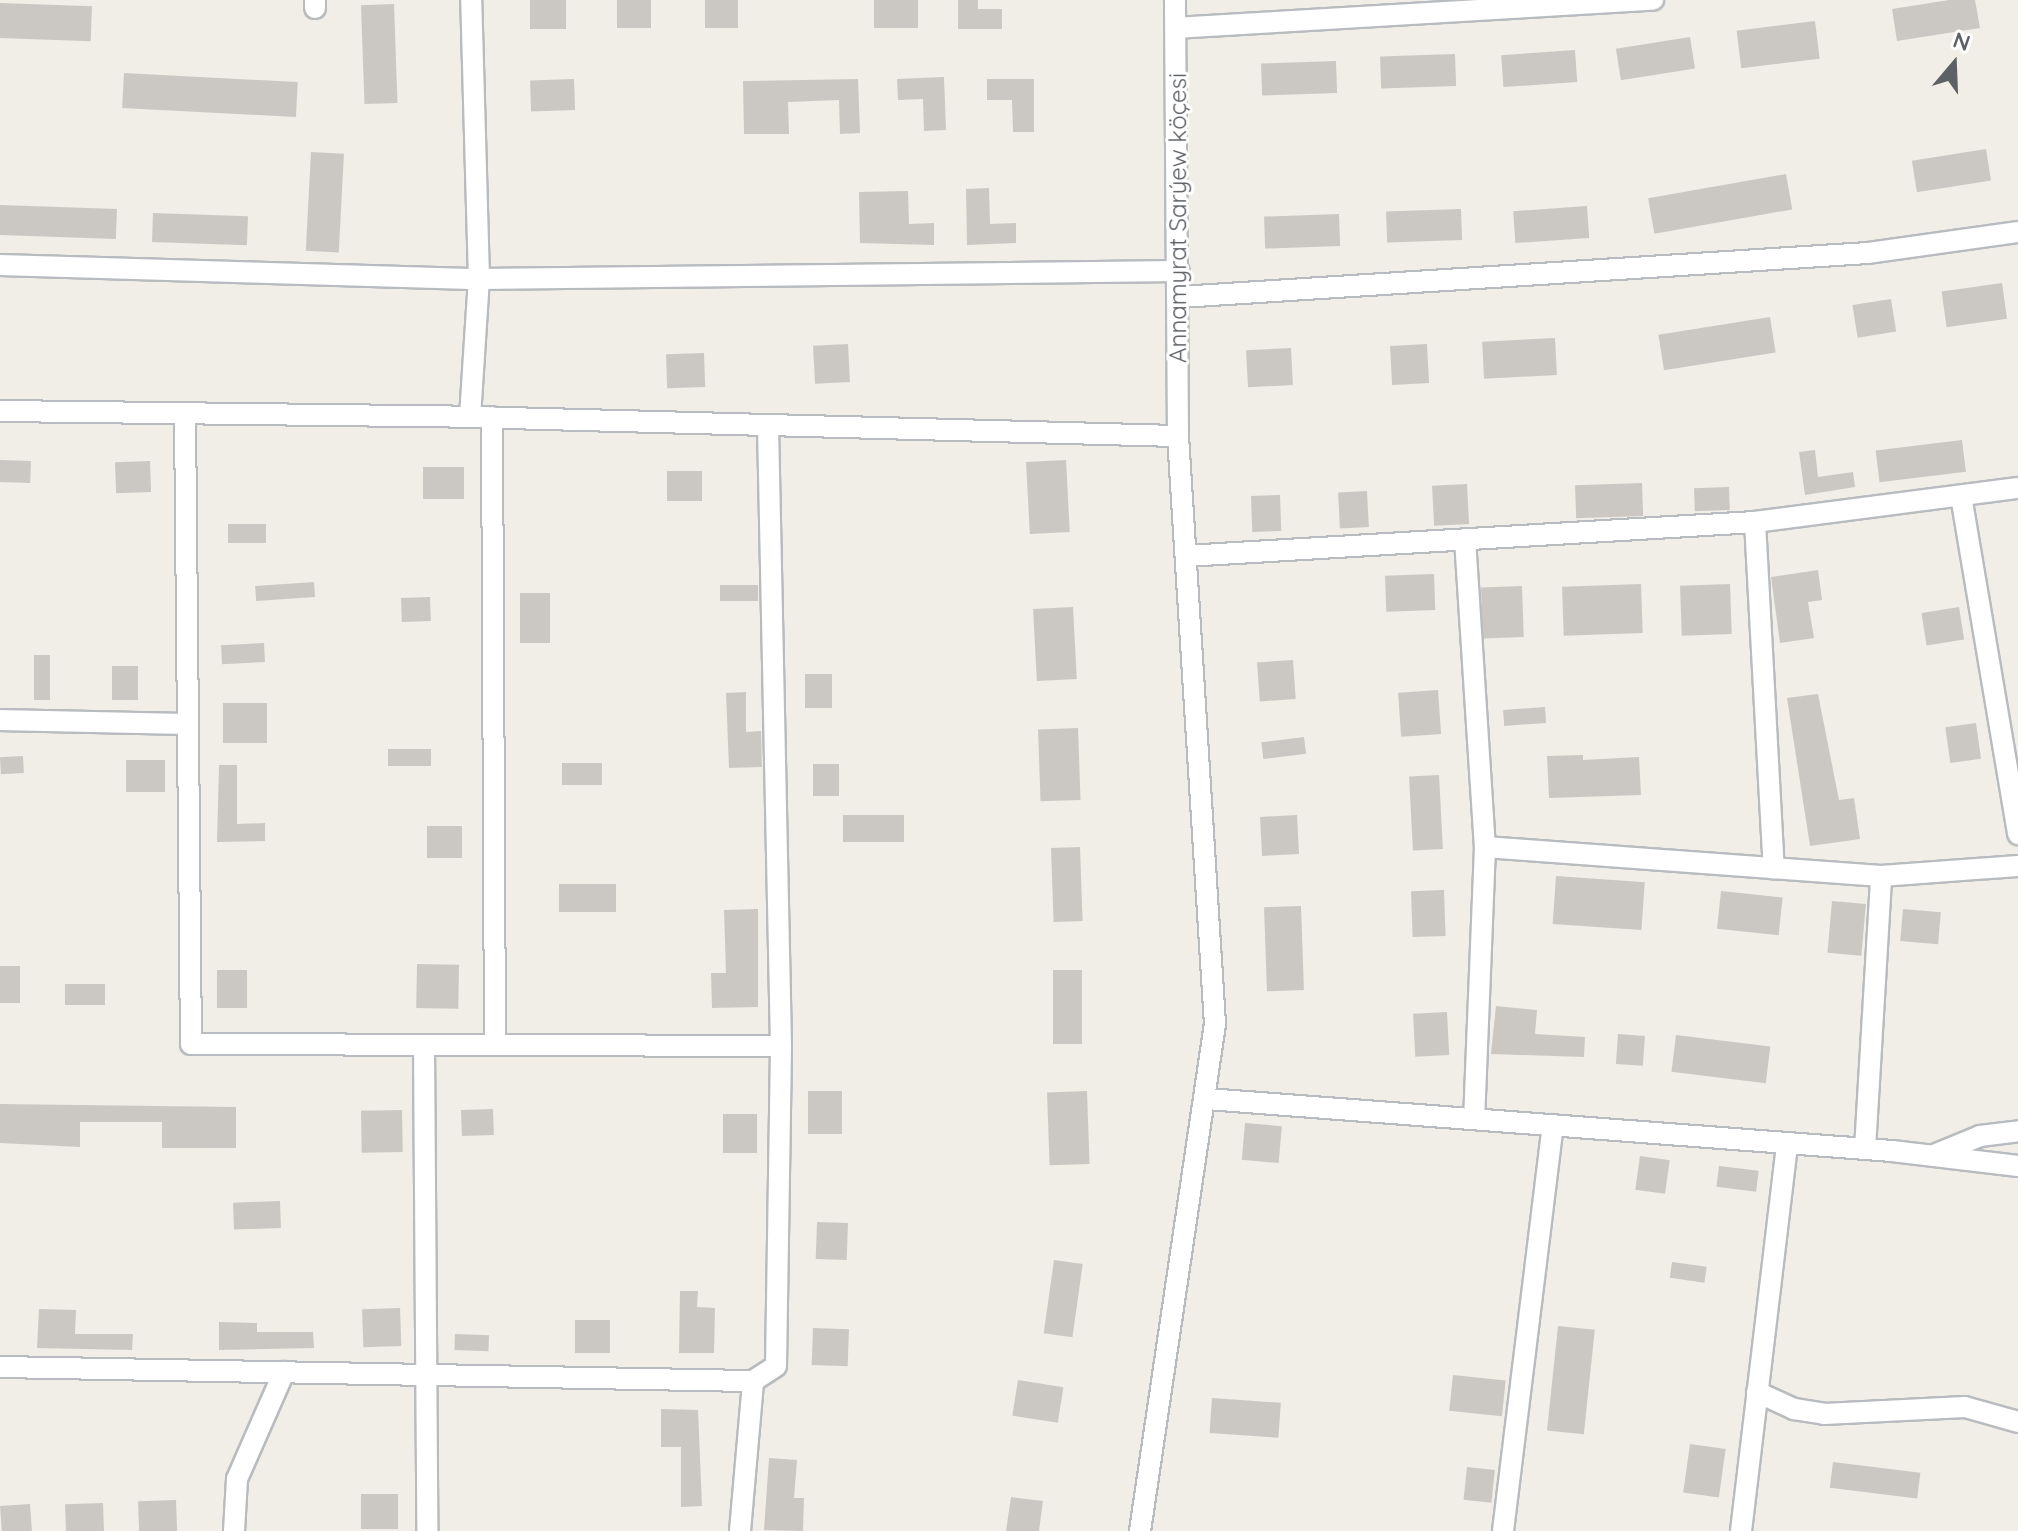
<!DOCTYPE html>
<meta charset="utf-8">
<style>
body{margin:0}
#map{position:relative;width:2018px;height:1531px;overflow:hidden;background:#f0eee6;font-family:Quicksand,sans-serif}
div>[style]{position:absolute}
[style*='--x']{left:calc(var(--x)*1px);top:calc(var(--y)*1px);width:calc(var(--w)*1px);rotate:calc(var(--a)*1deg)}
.building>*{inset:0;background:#cbc8c3;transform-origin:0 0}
.roads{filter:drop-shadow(2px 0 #b8bbbf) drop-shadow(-2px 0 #b8bbbf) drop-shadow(0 2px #b8bbbf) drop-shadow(0 -2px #b8bbbf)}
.minor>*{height:20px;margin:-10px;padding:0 10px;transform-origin:10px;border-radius:10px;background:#fff}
span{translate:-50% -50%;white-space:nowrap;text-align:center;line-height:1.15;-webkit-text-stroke:6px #fff;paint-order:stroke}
.street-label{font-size:24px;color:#5d6166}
.north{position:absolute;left:1914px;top:24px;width:80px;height:80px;-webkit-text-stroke:6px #fff;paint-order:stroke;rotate:19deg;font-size:22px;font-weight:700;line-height:32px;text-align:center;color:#5d6166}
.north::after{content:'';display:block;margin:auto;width:28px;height:36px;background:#5d6166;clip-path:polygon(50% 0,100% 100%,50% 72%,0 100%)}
</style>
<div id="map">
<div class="building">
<i style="left:530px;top:0;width:36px;height:29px"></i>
<i style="left:617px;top:0;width:34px;height:28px"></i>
<i style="left:705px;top:0;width:33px;height:28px"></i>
<i style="left:874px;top:0;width:44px;height:28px"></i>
<i style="clip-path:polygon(958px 0,978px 0,978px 9px,1002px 9px,1002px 29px,958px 29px)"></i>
<i style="clip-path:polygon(1949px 0,1975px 0,1980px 28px,1897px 41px,1892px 9px)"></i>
<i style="left:0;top:3px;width:92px;height:35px;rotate:2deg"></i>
<i style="left:394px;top:4px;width:99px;height:33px;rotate:88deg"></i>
<i style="left:1815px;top:21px;width:38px;height:79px;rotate:83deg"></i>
<i style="left:1690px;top:37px;width:32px;height:75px;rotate:81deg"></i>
<i style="left:1575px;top:50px;width:32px;height:74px;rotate:86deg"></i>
<i style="left:1455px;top:54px;width:32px;height:75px;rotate:88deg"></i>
<i style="left:1336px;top:61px;width:32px;height:75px;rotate:88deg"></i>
<i style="left:124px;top:73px;width:174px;height:35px;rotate:3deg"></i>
<i style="clip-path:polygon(944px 77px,946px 130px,924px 131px,923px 99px,898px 100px,897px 79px)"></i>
<i style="left:574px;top:79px;width:31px;height:44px;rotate:88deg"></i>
<i style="clip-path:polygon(858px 79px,860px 133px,840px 134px,839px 100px,788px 102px,789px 134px,744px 134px,743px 81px)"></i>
<i style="clip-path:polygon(987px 79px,1034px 79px,1034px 132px,1013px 132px,1012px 100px,987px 100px)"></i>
<i style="left:1986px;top:149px;width:32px;height:75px;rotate:81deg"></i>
<i style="left:311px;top:152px;width:33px;height:99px;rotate:3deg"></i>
<i style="left:1786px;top:174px;width:36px;height:140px;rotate:80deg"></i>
<i style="clip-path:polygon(989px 188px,990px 224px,1016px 223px,1016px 243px,967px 245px,966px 189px)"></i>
<i style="clip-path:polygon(908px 191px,909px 224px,934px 223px,934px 245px,860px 243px,859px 192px)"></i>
<i style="left:0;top:205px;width:117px;height:30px;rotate:2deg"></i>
<i style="left:1587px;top:206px;width:32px;height:74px;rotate:86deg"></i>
<i style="left:1461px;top:209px;width:31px;height:75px;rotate:88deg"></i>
<i style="left:153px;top:213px;width:95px;height:29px;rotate:2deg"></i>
<i style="left:1339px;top:214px;width:32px;height:75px;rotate:88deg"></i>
<i style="left:2002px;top:283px;width:36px;height:61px;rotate:82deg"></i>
<i style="left:1891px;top:299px;width:33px;height:39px;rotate:81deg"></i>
<i style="left:1770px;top:317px;width:36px;height:113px;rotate:81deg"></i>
<i style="left:1555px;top:338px;width:37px;height:73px;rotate:87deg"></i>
<i style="left:848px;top:344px;width:38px;height:35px;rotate:87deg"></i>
<i style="left:1427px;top:344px;width:39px;height:37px;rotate:87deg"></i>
<i style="left:1291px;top:348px;width:37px;height:45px;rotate:87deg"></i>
<i style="left:704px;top:353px;width:34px;height:38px;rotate:88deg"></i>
<i style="left:1962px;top:440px;width:32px;height:87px;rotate:83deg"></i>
<i style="clip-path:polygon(1815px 450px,1818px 477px,1853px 472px,1855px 487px,1805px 495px,1799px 452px)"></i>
<i style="left:0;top:460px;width:31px;height:22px;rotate:2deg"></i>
<i style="left:1066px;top:460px;width:72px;height:40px;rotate:87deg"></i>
<i style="left:150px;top:461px;width:31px;height:35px;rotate:88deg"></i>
<i style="left:423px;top:467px;width:41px;height:32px"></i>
<i style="left:667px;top:471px;width:35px;height:30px"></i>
<i style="left:1642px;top:483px;width:33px;height:67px;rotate:88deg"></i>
<i style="left:1467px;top:484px;width:40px;height:35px;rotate:87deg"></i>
<i style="left:1729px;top:487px;width:23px;height:35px;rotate:88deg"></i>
<i style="left:1367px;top:491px;width:36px;height:29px;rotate:87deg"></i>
<i style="left:1280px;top:495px;width:36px;height:29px;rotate:88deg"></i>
<i style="left:228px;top:524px;width:38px;height:19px"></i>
<i style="clip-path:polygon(1818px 570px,1822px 600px,1808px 602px,1814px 638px,1780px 643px,1771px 577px)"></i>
<i style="left:1434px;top:574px;width:36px;height:49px;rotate:88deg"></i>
<i style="left:314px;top:582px;width:15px;height:59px;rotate:86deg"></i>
<i style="left:1641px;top:584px;width:49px;height:79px;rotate:88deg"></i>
<i style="left:1730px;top:584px;width:50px;height:50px;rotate:88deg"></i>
<i style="left:720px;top:585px;width:38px;height:16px"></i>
<i style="left:1522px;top:586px;width:51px;height:41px;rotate:88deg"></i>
<i style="left:520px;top:593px;width:30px;height:50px"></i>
<i style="left:430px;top:597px;width:24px;height:29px;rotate:88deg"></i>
<i style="left:1073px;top:607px;width:72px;height:40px;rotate:87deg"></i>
<i style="left:1959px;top:607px;width:33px;height:38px;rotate:81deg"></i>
<i style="left:264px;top:643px;width:19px;height:43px;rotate:87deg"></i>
<i style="left:34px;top:655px;width:16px;height:45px"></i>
<i style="left:1293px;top:660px;width:39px;height:36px;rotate:86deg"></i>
<i style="left:112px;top:666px;width:26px;height:34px"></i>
<i style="left:805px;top:674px;width:27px;height:34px"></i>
<i style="left:1438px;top:690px;width:44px;height:40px;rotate:86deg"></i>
<i style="clip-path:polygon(746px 692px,746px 732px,761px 731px,762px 767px,729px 768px,726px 693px)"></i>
<i style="clip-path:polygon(1818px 694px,1839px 800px,1854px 798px,1860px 839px,1810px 846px,1787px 698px)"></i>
<i style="left:223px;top:703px;width:44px;height:40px"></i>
<i style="left:1545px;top:707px;width:16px;height:42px;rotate:86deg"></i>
<i style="left:1976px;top:723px;width:36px;height:31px;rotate:82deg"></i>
<i style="left:1078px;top:728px;width:72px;height:40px;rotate:88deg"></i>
<i style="left:1304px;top:737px;width:17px;height:43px;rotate:83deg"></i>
<i style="left:388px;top:749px;width:43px;height:17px"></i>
<i style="clip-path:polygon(1583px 755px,1583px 760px,1639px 757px,1641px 795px,1549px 798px,1547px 756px)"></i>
<i style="left:23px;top:756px;width:17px;height:23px;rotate:87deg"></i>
<i style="left:126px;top:760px;width:39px;height:32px"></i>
<i style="left:602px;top:763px;width:22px;height:40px;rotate:90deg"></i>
<i style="left:813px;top:764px;width:26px;height:32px"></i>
<i style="clip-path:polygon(219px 765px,237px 765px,237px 824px,265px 823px,265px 841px,217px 842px)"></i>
<i style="left:1439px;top:775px;width:74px;height:30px;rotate:87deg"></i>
<i style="left:843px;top:815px;width:61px;height:27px"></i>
<i style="left:1297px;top:815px;width:39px;height:37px;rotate:87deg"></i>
<i style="left:427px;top:826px;width:35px;height:32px"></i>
<i style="left:1080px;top:847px;width:74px;height:29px;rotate:88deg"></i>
<i style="left:1556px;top:876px;width:89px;height:48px;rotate:4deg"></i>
<i style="left:616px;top:884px;width:28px;height:57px;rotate:90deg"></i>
<i style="left:1444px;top:890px;width:46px;height:33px;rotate:88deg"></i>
<i style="left:1721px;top:891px;width:62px;height:38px;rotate:6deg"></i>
<i style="left:1832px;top:901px;width:34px;height:52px;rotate:5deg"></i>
<i style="left:1301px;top:906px;width:84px;height:37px;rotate:88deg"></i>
<i style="clip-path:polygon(758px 909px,758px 1007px,712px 1008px,711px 973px,726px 973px,724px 910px)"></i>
<i style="left:1903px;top:909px;width:38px;height:32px;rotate:5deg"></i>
<i style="left:417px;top:964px;width:42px;height:44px;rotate:1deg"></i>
<i style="left:0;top:966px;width:20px;height:37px"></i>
<i style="left:217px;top:970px;width:30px;height:38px"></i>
<i style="left:1053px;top:970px;width:29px;height:74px"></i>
<i style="left:65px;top:984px;width:40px;height:21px"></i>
<i style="clip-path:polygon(1496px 1006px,1537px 1010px,1535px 1034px,1585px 1037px,1584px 1057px,1491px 1054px)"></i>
<i style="left:1447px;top:1012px;width:43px;height:34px;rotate:87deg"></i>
<i style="left:1618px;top:1034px;width:27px;height:30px;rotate:4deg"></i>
<i style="left:1676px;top:1035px;width:95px;height:37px;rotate:7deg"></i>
<i style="left:808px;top:1091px;width:34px;height:43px"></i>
<i style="left:1087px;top:1091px;width:73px;height:40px;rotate:88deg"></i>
<i style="clip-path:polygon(0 1104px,236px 1107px,236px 1148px,162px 1148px,162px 1122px,80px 1122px,80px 1147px,0 1143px)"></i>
<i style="left:493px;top:1109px;width:26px;height:32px;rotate:88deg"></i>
<i style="left:402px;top:1110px;width:42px;height:41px;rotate:89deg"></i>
<i style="left:723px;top:1114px;width:34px;height:39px"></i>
<i style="left:1245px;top:1123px;width:37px;height:37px;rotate:5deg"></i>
<i style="left:1640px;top:1156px;width:30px;height:34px;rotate:8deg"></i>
<i style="left:1719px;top:1166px;width:40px;height:21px;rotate:7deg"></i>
<i style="left:280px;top:1201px;width:27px;height:47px;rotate:88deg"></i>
<i style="left:817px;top:1222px;width:31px;height:37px;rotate:2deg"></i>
<i style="left:1054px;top:1260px;width:29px;height:74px;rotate:8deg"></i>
<i style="left:1672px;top:1262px;width:35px;height:16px;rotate:8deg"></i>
<i style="clip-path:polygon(680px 1291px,698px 1291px,697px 1307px,715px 1308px,714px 1353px,679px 1353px)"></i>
<i style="left:400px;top:1308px;width:38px;height:38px;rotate:88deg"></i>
<i style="clip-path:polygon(39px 1309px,76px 1310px,75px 1334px,133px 1334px,132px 1350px,37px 1348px)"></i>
<i style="left:610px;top:1320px;width:33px;height:35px;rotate:90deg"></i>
<i style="clip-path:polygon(219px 1322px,257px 1323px,257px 1332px,313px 1332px,314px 1348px,219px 1350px)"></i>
<i style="left:1558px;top:1326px;width:37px;height:105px;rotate:6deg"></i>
<i style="left:813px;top:1328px;width:36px;height:37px;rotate:2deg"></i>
<i style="left:455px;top:1334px;width:34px;height:16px;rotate:2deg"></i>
<i style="left:1453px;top:1375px;width:53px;height:36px;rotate:6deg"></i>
<i style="left:1018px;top:1380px;width:46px;height:36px;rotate:9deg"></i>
<i style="left:1212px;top:1398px;width:69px;height:35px;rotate:4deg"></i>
<i style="clip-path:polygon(661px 1409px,698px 1410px,702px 1506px,681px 1507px,681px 1447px,661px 1447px)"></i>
<i style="left:1690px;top:1444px;width:36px;height:49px;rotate:8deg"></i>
<i style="clip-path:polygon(769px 1458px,797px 1460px,794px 1498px,804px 1498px,803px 1531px,764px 1530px)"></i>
<i style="left:1833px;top:1462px;width:88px;height:26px;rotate:7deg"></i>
<i style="left:1467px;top:1467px;width:28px;height:33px;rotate:6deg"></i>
<i style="left:398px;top:1494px;width:35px;height:37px;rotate:90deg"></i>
<i style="clip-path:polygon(1011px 1497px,1043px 1501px,1039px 1531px,1006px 1531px)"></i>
<i style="left:176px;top:1500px;width:31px;height:38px;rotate:88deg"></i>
<i style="left:103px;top:1503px;width:28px;height:38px;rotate:88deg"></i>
<i style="left:30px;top:1504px;width:27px;height:30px;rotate:86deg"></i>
</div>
<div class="roads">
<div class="minor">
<i style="--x:315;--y:0;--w:8;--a:90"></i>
<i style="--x:1176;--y:28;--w:478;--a:-3.4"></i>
<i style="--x:0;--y:265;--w:479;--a:1.7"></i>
<i style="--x:479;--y:279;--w:700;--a:-0.65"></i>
<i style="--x:1180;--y:297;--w:689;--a:-3.66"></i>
<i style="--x:1868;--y:253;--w:151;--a:-8"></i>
<i style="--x:0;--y:411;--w:470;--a:0.7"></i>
<i style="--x:470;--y:417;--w:138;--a:-86.3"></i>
<i style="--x:479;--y:279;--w:279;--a:-91.6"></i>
<i style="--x:185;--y:413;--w:631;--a:89.46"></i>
<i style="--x:191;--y:1044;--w:590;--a:0.19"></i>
<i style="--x:470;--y:417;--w:708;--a:1.54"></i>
<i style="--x:492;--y:417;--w:628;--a:89.73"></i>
<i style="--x:1961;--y:496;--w:343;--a:80.4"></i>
<i style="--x:1755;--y:522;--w:347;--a:86.9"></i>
<i style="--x:1465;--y:539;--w:309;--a:86.3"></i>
<i style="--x:1485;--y:847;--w:272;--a:92.3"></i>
<i style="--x:1186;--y:556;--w:570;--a:-3.42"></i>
<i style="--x:1755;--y:522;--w:265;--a:-7.4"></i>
<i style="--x:0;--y:720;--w:188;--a:1.2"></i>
<i style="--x:1485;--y:847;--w:397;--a:4.2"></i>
<i style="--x:1881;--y:876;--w:137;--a:-4.2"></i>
<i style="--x:424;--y:1045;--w:486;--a:89.6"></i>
<i style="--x:1207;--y:1099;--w:687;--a:4.34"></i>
<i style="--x:1892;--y:1151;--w:127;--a:6.8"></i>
<i style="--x:1865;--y:1149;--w:273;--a:-86.6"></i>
<i style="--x:1934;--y:1155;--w:50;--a:-22.4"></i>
<i style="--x:1980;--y:1136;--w:38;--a:-7"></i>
<i style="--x:0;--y:1367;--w:753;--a:1.07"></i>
<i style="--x:1757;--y:1392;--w:41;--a:24.7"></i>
<i style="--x:1794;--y:1409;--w:30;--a:9"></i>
<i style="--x:1824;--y:1414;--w:141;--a:-2.8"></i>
<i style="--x:1965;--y:1407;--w:55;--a:15.8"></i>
<i style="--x:234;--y:1531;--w:52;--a:-86.7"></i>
<i style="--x:237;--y:1479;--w:117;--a:-66.3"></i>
<i style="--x:740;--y:1531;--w:151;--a:-85"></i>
<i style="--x:753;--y:1381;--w:27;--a:-33"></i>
<i style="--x:776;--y:1366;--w:320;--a:-89.1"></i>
<i style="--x:781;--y:1046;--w:621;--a:-91.2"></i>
<i style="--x:1140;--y:1531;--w:513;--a:-81.59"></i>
<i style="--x:1215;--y:1024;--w:589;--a:-93.6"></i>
<i style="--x:1178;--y:436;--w:436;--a:-90.4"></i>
<i style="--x:1503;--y:1531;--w:409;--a:-83"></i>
<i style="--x:1741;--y:1531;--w:390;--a:-83.2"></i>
</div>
</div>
<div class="street-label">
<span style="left:1178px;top:218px;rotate:-90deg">Annamyrat Sarýew köçesi</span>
</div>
<div class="north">N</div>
</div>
